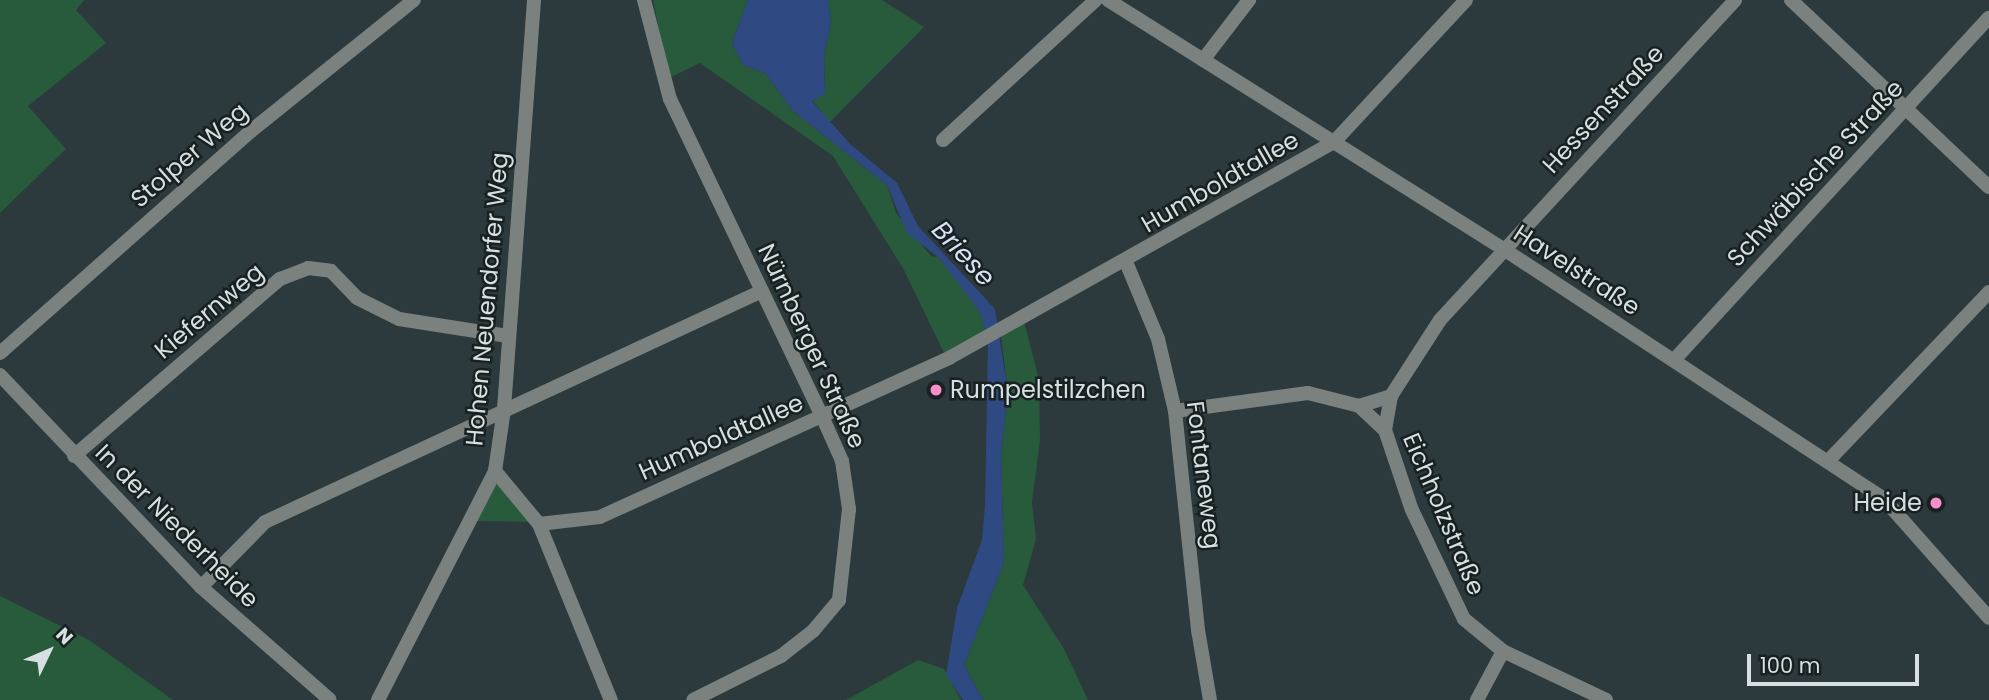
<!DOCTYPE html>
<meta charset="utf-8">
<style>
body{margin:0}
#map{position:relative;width:1989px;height:700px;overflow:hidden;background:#2c3a3d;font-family:Poppins,sans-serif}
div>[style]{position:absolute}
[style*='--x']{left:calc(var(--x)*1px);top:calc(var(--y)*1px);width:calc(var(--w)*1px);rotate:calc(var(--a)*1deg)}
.green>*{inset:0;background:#275b3c}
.water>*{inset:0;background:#2f4983}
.minor>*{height:14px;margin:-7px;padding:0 7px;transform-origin:7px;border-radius:7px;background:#7a817f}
.dots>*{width:19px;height:19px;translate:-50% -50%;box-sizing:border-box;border:4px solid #192021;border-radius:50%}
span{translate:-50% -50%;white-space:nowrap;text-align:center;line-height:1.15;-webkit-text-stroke:5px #192021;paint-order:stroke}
.street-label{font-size:24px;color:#d6dfe1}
.poi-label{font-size:24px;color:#d6dfe1}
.left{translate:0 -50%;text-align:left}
.right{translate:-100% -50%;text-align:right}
.water-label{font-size:26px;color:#dae3f5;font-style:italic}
.north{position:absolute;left:14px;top:616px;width:70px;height:70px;-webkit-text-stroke:5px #192021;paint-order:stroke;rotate:46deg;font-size:19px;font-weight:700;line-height:28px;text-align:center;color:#d6dfe1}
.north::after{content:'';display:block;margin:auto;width:24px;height:32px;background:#d6dfe1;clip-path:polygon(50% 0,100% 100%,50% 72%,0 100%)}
.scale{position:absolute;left:1747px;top:654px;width:172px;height:32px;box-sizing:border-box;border:4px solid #d6dfe1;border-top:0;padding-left:9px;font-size:21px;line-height:24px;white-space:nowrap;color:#d6dfe1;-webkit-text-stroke:5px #192021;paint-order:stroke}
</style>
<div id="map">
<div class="green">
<i style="clip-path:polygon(0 0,84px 0,76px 10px,106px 43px,28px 106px,66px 149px,0 213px)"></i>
<i style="clip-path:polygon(653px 0,748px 0,732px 43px,743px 65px,765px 73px,793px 111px,887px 185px,896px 213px,931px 256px,939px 257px,980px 312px,987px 336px,946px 357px,904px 270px,833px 156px,700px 63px,669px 78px)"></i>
<i style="clip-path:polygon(828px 0,882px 0,924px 27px,830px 122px,812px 100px,825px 93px,824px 56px,831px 21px)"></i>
<i style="clip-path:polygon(1023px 317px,1039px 380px,1040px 440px,1032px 502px,1036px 539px,1023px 585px,1064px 649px,1088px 700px,983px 700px,964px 665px,1004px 562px,1001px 454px,1008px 392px,1001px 335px)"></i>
<i style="clip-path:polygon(496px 478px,534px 522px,472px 521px)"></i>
<i style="clip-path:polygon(0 596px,89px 640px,173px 700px,0 700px)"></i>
<i style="clip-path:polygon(918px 660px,944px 669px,961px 700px,846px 700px)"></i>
</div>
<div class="water">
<i style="clip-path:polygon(748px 0,828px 0,831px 21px,824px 56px,825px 94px,812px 101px,850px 144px,897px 183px,918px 226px,995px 309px,1008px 392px,1001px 454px,1004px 562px,964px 665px,983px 700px,963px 700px,946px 675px,957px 608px,982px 540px,985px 505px,988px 341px,980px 312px,939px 258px,907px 233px,887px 185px,793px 111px,765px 73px,743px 65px,732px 43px)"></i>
</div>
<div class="minor">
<i style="--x:644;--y:0;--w:102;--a:75.3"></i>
<i style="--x:670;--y:99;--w:352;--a:64.4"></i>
<i style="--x:822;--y:416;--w:49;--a:66"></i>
<i style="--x:842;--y:461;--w:49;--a:81.7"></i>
<i style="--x:849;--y:509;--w:92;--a:96.3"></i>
<i style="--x:839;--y:600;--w:40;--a:130"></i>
<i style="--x:813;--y:631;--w:41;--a:142"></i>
<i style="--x:781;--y:656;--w:98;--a:153.4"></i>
<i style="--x:1108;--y:0;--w:469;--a:32.2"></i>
<i style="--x:1505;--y:250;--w:452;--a:33.3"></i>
<i style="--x:1883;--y:498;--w:160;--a:48.5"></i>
<i style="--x:1791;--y:0;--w:272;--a:43.4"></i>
<i style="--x:1203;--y:60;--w:76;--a:-52.5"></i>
<i style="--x:943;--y:140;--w:207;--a:-42.5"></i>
<i style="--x:1126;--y:262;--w:83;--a:67.4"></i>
<i style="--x:1158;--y:339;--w:74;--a:76.7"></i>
<i style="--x:1175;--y:411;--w:220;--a:84"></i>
<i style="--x:1198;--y:630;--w:71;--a:80.3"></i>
<i style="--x:0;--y:353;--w:335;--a:-41.5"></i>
<i style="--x:251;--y:131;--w:209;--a:-38.8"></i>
<i style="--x:1674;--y:360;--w:465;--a:-47.4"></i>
<i style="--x:0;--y:375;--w:292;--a:46.5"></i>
<i style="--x:201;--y:587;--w:171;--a:41.2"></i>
<i style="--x:1359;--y:406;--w:35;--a:43"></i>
<i style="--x:1385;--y:430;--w:84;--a:71.4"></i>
<i style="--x:1412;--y:510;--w:121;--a:64.5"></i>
<i style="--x:1464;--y:619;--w:50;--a:39.4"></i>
<i style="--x:1503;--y:651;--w:114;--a:25.4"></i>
<i style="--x:1175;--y:411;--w:134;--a:-7.7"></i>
<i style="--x:1308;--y:393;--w:53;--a:14.3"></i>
<i style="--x:1359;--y:406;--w:34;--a:-17"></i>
<i style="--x:1385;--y:430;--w:35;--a:-80"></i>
<i style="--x:1391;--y:396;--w:90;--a:-57.2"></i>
<i style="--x:1440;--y:320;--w:435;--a:-47.3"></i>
<i style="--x:74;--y:456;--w:272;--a:-40.7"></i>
<i style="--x:280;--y:279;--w:30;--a:-21"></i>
<i style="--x:308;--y:268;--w:23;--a:7"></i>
<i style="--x:331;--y:271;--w:37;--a:46"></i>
<i style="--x:357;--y:298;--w:47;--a:26.6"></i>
<i style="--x:399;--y:319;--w:110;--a:8.9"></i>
<i style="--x:1829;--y:460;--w:232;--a:-46.4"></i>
<i style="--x:495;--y:471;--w:69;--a:50.3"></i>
<i style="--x:539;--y:524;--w:61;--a:-6.5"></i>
<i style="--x:600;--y:517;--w:384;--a:-24.5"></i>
<i style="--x:949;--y:358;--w:441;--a:-29.3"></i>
<i style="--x:1334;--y:142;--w:194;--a:-47.1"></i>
<i style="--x:539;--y:524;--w:190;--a:67.8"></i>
<i style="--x:201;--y:587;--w:91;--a:-45.4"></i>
<i style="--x:265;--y:522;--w:548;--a:-24.93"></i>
<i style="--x:378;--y:700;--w:257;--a:-62.9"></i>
<i style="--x:495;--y:471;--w:63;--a:-81.7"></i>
<i style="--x:504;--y:409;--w:410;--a:-85.8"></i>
<i style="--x:1477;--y:700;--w:55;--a:-62"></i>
</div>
<div class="dots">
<i style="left:936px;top:390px;background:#f98fc9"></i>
<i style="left:1936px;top:503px;background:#f98fc9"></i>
</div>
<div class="street-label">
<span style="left:1603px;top:109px;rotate:-47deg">Hessenstraße</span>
<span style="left:189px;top:155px;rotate:-41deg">Stolper Weg</span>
<span style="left:1815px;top:173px;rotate:-47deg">Schwäbische Straße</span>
<span style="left:1220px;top:182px;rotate:-30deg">Humboldtallee</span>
<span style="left:1577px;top:270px;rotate:33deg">Havelstraße</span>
<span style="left:487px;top:299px;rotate:-85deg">Hohen Neuendorfer Weg</span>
<span style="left:209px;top:311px;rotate:-40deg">Kiefernweg</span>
<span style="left:812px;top:346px;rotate:65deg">Nürnberger Straße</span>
<span style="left:721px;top:437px;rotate:-24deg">Humboldtallee</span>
<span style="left:1204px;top:475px;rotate:83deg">Fontaneweg</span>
<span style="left:1444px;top:514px;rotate:67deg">Eichholzstraße</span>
<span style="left:177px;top:526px;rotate:45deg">In der Niederheide</span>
</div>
<div class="poi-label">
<span class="left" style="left:950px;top:390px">Rumpelstilzchen</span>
<span class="right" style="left:1922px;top:503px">Heide</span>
</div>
<div class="water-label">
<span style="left:963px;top:254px;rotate:47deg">Briese</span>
</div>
<div class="north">N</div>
<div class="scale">100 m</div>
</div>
